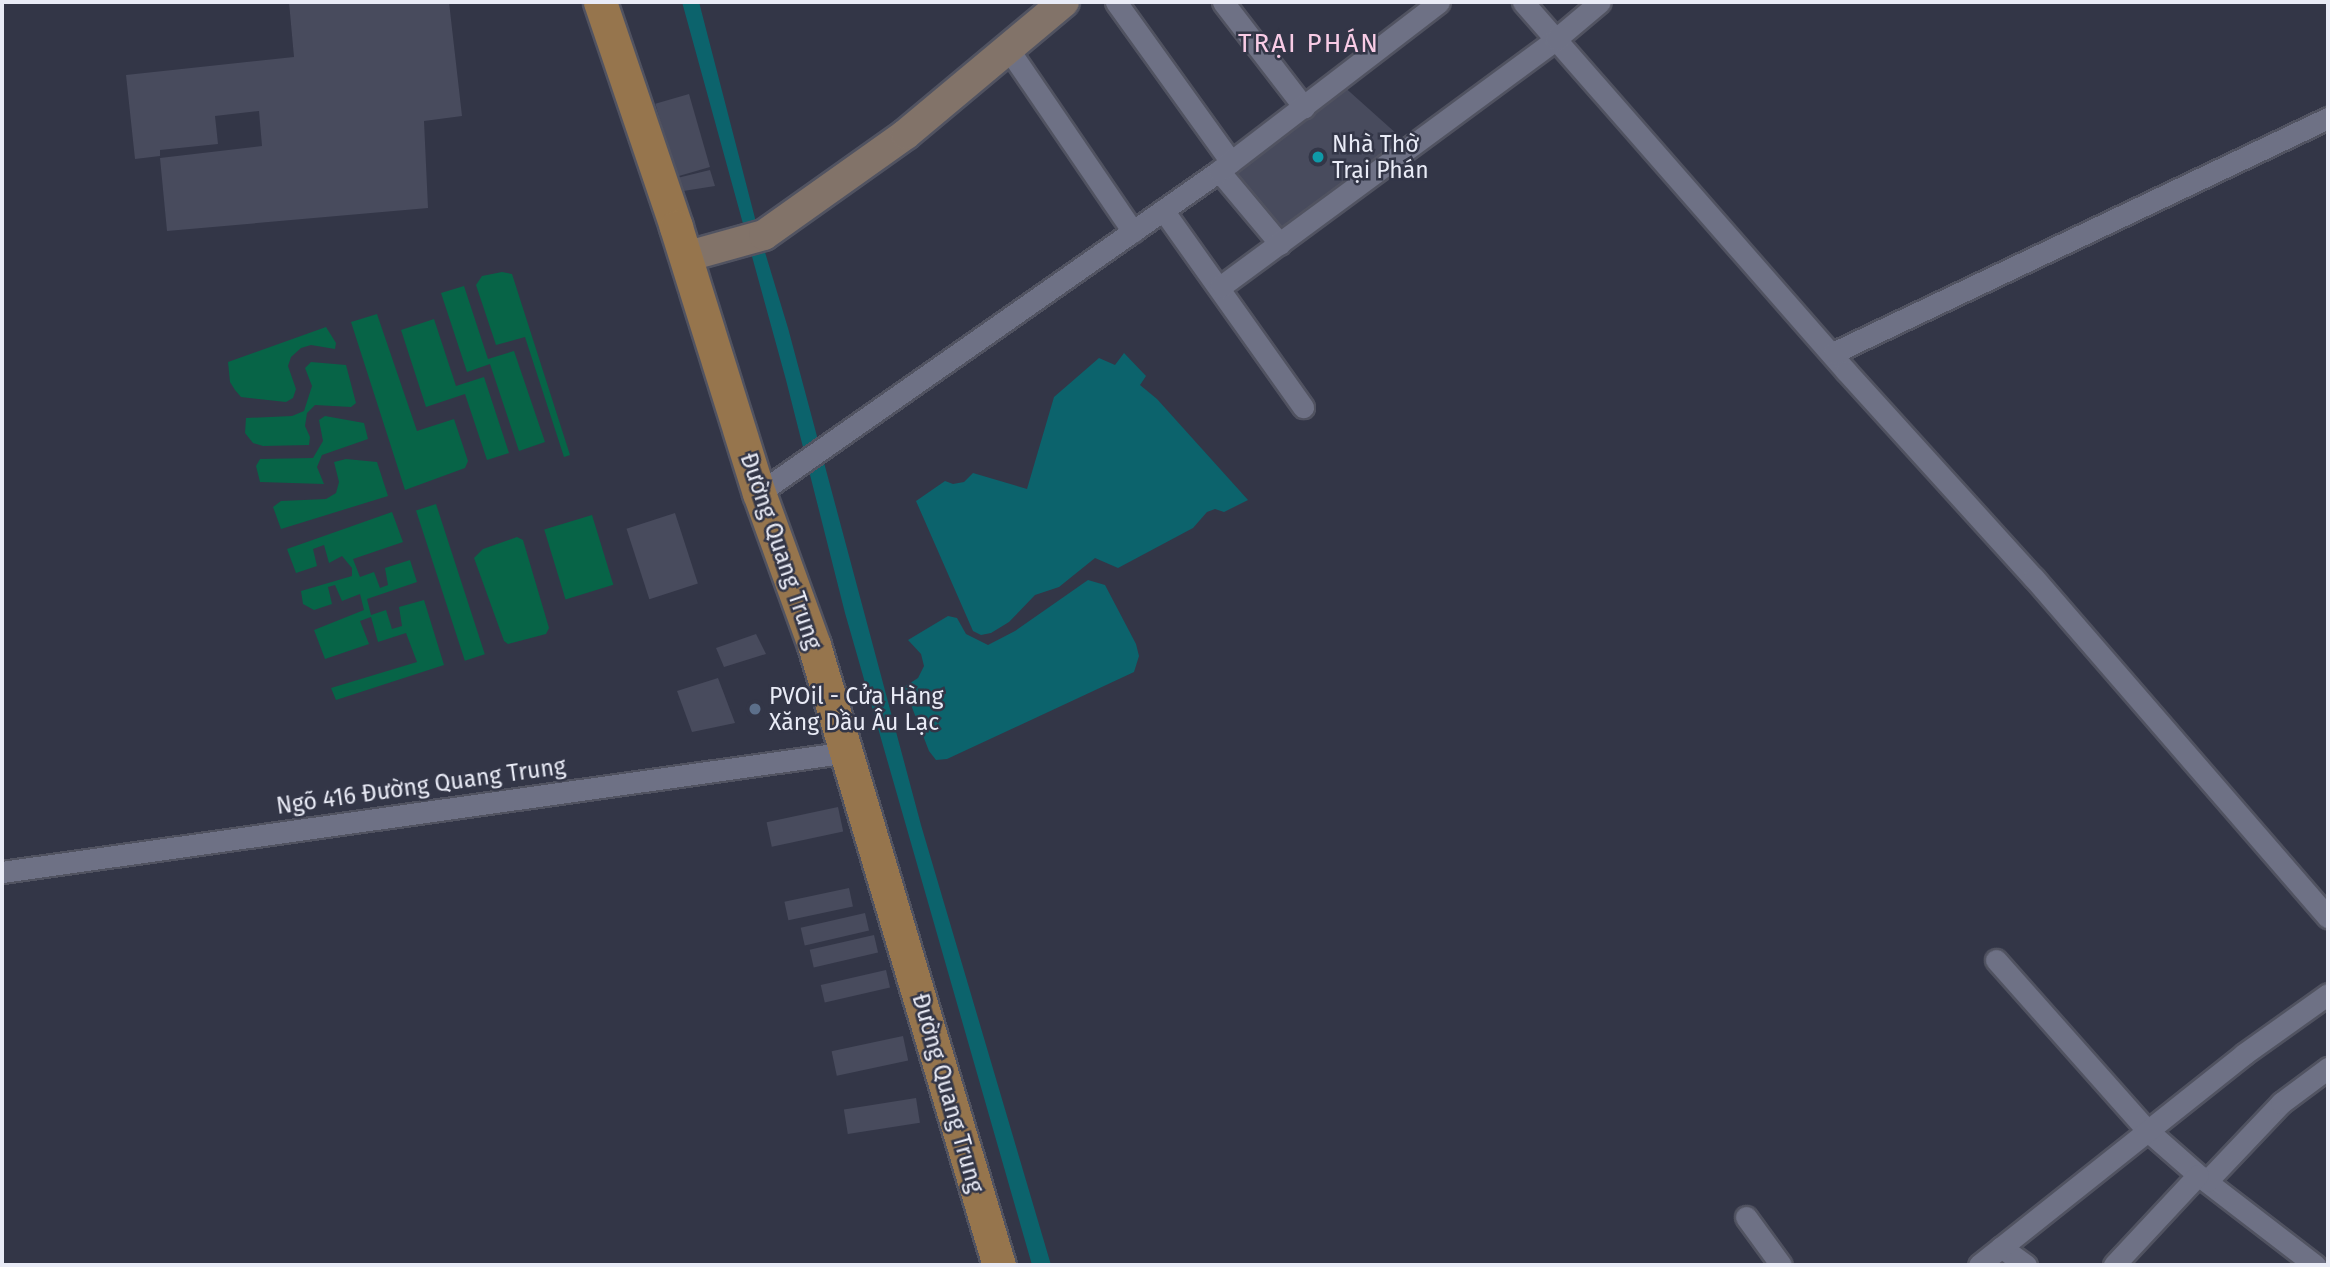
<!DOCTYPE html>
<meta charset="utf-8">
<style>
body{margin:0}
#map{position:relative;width:2330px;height:1267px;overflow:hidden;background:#333647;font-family:"Fira Sans",sans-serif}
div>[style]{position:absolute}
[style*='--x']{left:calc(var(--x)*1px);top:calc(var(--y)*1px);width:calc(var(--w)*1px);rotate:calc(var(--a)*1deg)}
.green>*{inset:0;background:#076447;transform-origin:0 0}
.water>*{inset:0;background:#0c636c}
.building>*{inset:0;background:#484b5d;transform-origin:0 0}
.roads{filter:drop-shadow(2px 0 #515361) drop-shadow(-2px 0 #515361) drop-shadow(0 2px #515361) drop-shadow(0 -2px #515361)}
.minor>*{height:21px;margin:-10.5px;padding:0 10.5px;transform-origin:10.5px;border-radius:10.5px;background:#6e7185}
.secondary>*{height:30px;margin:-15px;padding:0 15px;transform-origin:15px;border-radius:15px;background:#827369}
.primary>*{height:33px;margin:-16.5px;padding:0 16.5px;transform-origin:16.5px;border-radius:16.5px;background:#96754d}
.dots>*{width:19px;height:19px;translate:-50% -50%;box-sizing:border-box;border:4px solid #333647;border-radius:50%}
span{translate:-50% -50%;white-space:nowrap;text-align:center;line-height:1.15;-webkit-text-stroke:5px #333647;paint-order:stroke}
.poi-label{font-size:23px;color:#e9ebf6}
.left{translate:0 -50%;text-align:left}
.street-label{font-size:23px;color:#e9ebf6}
.quarter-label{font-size:26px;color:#f9cce6;letter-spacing:2px}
.frame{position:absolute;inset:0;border:4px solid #e9ebf6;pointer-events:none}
</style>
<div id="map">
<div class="green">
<i style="clip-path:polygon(502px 272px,512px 274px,570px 455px,564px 457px,525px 337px,496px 345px,476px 285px,482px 276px)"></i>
<i style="clip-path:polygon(464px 286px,488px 359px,514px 351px,545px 442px,519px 451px,490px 364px,467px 372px,441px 293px)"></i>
<i style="clip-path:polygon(377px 314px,417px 431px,454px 419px,468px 461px,465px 468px,405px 490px,351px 322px)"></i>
<i style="clip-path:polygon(434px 319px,456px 386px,484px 377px,509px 453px,487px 460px,465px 394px,426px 407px,401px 330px)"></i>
<i style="clip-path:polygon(326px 327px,336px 343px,335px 349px,311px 345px,301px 348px,291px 357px,288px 366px,296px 389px,293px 398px,286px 402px,241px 397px,235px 390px,230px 382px,228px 362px)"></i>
<i style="clip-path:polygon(311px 362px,346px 365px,356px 403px,351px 407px,315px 405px,307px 413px,305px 426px,310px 437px,309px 445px,263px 446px,253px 443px,245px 433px,246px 418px,292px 416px,304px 411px,312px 386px,305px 368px)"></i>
<i style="clip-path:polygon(325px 416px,364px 423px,368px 439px,322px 455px,317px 467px,324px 484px,260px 482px,256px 466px,260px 459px,313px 458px,323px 441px,319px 420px)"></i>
<i style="clip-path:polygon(346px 459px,377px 462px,388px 496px,281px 529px,273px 507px,281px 501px,326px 499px,336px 493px,339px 482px,334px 462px)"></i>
<i style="left:436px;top:504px;width:158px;height:21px;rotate:72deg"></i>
<i style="clip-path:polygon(392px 512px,403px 542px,353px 559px,360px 577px,374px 572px,380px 588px,388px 585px,385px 568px,410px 560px,417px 582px,367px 599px,371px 615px,386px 610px,392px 629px,402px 626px,399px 607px,424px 600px,444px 665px,336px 700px,331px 688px,417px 662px,406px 633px,378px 642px,371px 617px,360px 621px,369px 644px,325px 659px,314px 630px,364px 610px,360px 594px,342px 601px,335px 585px,328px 587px,332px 604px,314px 610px,303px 604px,301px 591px,352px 576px,352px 568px,342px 556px,329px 563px,324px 545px,313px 549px,317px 566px,296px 573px,287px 549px)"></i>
<i style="left:592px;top:515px;width:73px;height:50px;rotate:73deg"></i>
<i style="clip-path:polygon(517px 537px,523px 540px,549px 628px,546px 634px,508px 644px,504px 641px,474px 558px,483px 549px)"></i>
</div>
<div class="water">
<i style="clip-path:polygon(682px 2px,699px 2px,757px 226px,788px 328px,921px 825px,1051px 1265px,1032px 1265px,845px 613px,786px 380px)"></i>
<i style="clip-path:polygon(1124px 353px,1146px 376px,1140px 385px,1157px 399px,1248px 500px,1224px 512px,1215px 509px,1207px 512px,1193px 528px,1118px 568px,1095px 558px,1059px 587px,1035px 595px,1009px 622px,991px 633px,981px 635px,973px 631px,916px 501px,945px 481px,953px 484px,964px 482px,973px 473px,1027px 489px,1054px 397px,1099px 358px,1115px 365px)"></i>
<i style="clip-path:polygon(1088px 580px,1105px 585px,1136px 644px,1139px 656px,1134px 672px,947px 759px,936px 760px,929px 751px,904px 687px,918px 678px,924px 666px,921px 654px,908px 640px,948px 616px,957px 618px,966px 634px,988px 645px,1015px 631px)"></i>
</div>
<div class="building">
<i style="clip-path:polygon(289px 2px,449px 2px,462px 116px,424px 121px,428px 208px,167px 231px,160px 158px,262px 146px,259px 111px,215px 116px,218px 144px,160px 150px,160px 156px,135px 159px,126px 75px,294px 57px)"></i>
<i style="clip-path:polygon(1341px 84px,1408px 144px,1279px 238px,1228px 170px)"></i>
<i style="left:689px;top:94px;width:76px;height:35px;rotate:74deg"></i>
<i style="clip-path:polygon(710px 170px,715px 186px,677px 192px,673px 179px)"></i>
<i style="left:675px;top:513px;width:74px;height:51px;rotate:72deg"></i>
<i style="clip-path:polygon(756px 634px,766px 654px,724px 667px,716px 648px)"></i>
<i style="clip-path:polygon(718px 678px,735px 723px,692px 732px,677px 691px)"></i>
<i style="left:838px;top:807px;width:25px;height:73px;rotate:78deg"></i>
<i style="left:849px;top:888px;width:19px;height:66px;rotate:78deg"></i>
<i style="left:865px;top:913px;width:18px;height:66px;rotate:77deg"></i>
<i style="left:874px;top:935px;width:18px;height:66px;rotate:77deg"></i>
<i style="left:886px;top:970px;width:18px;height:67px;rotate:77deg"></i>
<i style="left:903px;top:1036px;width:25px;height:73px;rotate:78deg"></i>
<i style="left:916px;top:1098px;width:25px;height:73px;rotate:81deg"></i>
</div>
<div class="roads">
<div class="minor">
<i style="--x:1116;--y:2;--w:197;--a:54.3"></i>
<i style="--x:1223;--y:2;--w:133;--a:52.4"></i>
<i style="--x:1523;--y:2;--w:490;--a:48.8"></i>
<i style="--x:1846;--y:371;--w:280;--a:47.8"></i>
<i style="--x:2034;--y:578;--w:449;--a:49.1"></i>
<i style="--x:1009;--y:50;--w:220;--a:55.7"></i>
<i style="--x:1219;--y:171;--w:95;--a:50.1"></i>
<i style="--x:1163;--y:210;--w:242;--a:54.6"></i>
<i style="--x:1220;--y:287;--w:418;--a:-36.4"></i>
<i style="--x:1556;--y:39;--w:57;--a:-40.1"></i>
<i style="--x:1833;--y:353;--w:548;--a:-25.4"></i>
<i style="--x:759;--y:493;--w:562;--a:-34.99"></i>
<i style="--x:1219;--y:171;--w:277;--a:-37.5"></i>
<i style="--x:2;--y:872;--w:854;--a:-8.07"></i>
<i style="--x:1996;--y:960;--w:229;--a:48.4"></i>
<i style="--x:2148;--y:1131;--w:67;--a:41.3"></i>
<i style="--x:2198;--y:1175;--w:148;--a:37.6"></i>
<i style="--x:2207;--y:1181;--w:108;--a:-46.5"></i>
<i style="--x:2281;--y:1103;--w:59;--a:-36.7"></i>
<i style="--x:1746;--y:1217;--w:59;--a:53.9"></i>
<i style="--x:2001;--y:1247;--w:31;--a:36"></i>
<i style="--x:1979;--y:1265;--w:339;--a:-38.5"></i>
<i style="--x:2244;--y:1054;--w:103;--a:-35.5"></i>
<i style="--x:2114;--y:1265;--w:123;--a:-47"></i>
</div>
<div class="secondary">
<i style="--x:685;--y:257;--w:82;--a:-15.6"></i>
<i style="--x:764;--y:235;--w:174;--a:-35.4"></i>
<i style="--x:906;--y:134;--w:206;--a:-39.9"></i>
</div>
<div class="primary">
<i style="--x:600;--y:2;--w:237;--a:71.3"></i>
<i style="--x:676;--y:227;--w:279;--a:72.7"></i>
<i style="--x:759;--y:493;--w:162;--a:70.1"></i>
<i style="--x:814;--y:645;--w:647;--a:73.39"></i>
</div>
</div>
<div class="dots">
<i style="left:1318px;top:157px;background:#0f9aa8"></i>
<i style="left:755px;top:709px;background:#5c6f8a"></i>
</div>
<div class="poi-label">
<span class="left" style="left:1332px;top:157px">Nhà Thờ<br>Trại Phán</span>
<span class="left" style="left:769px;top:709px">PVOil - Cửa Hàng<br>Xăng Dầu Âu Lạc</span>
</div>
<div class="street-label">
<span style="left:781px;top:551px;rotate:71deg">Đường Quang Trung</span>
<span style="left:421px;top:786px;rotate:-8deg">Ngõ 416 Đường Quang Trung</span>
<span style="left:948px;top:1093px;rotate:74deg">Đường Quang Trung</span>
</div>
<div class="quarter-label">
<span style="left:1309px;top:44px">TRẠI PHÁN</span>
</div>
<div class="frame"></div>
</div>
